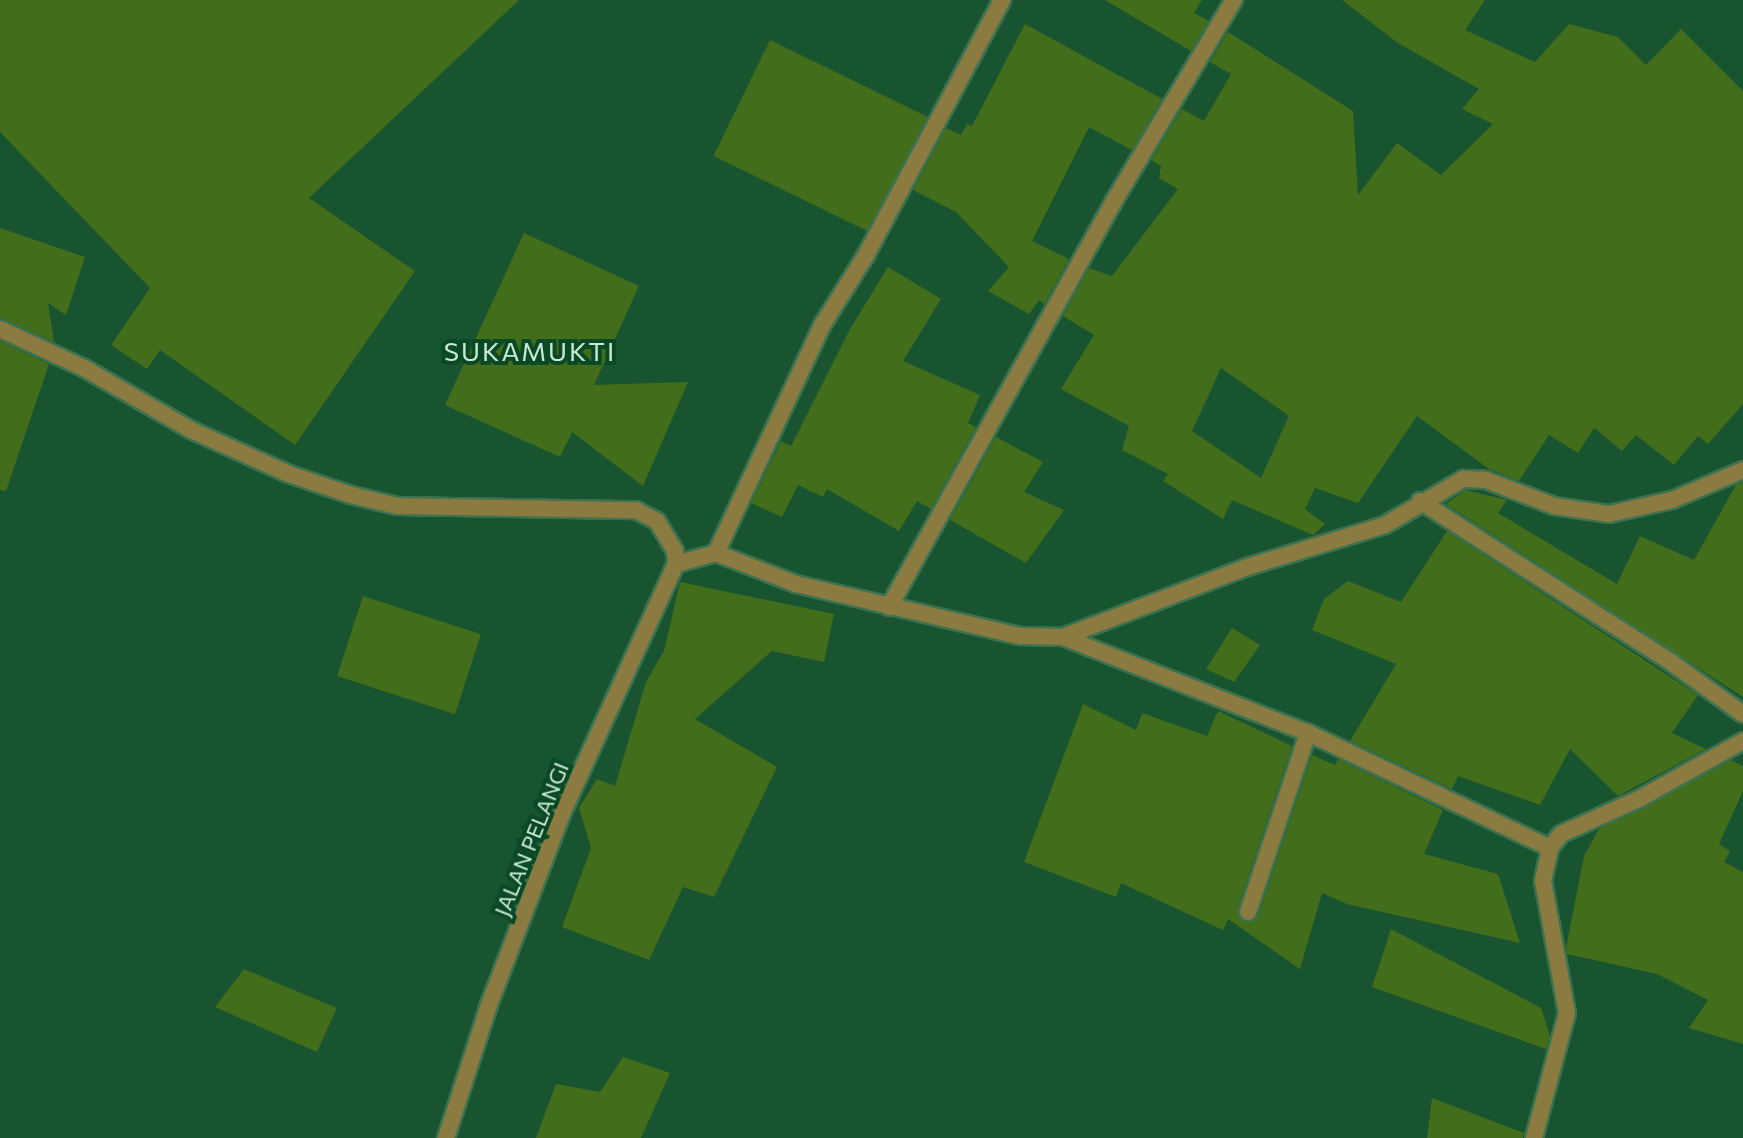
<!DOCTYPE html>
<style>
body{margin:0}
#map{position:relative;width:1743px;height:1138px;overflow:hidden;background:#195430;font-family:Commissioner,sans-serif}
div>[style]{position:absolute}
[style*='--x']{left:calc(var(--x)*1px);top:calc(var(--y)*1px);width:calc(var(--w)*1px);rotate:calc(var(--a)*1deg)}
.building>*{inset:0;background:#426d1a;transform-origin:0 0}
.roads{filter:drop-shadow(2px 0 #3c7250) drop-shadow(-2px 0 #3c7250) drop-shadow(0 2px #3c7250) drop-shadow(0 -2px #3c7250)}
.street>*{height:16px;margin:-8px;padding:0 8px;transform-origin:8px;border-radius:8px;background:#8c7b40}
span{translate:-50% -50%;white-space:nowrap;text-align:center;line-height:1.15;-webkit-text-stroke:8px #0a4826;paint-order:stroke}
.street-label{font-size:22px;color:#c6eacf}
.quarter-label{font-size:26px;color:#c6eacf;letter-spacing:2px}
</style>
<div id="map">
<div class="building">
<i style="clip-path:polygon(0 0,519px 0,309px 198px,415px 271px,295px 445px,160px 350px,147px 369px,111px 345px,150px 288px,0 132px)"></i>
<i style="clip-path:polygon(1105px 0,1202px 0,1194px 13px,1209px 21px,1191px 51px)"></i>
<i style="clip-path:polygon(evenodd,1342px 0,1485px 0,1465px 30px,1535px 62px,1569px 24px,1618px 37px,1646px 65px,1681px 29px,1743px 91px,1743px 404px,1708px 444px,1698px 436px,1674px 465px,1636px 435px,1622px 451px,1594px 428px,1578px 453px,1549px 435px,1519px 481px,1489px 469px,1417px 416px,1358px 503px,1315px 488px,1305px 509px,1325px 524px,1313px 535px,1232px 500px,1223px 519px,1163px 481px,1168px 474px,1122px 450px,1129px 426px,1061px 389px,1094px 335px,1063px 316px,1089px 268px,1112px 276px,1178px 189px,1159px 178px,1161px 166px,1151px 160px,1182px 109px,1204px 121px,1231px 74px,1210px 62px,1228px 32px,1353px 111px,1358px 195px,1397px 143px,1441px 175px,1493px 124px,1462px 109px,1479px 89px,1398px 43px,1342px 0,1221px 368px,1289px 416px,1261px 478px,1192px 431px,1221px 368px)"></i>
<i style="clip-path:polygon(1025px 24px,1162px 99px,1132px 150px,1089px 127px,1032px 241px,1069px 259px,1044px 304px,1039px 300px,1029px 314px,988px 291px,1009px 267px,956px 212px,913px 190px,946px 128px,961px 135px,967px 124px,972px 126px)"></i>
<i style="left:770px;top:40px;width:175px;height:129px;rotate:26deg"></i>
<i style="clip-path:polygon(0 228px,85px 257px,66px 315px,48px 303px,54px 342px,0 318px)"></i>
<i style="clip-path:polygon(524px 233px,639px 286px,594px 385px,688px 382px,643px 486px,572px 432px,560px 457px,445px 405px)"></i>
<i style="clip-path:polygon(888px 267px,941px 299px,903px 361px,980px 395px,968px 423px,976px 427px,931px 509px,917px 501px,899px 531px,827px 489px,823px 497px,798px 485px,782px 517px,751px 503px,781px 441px,791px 446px,850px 329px)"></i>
<i style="clip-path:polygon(0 341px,49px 364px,6px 491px,0 490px)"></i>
<i style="clip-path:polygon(996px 437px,1043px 462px,1024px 492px,1064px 510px,1026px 563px,950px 520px)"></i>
<i style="clip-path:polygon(1743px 482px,1743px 697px,1446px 504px,1466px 490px,1507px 500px,1498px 513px,1617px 584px,1640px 536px,1694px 560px,1736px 485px)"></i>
<i style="clip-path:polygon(1447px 531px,1698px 695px,1672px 733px,1706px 749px,1618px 796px,1570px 749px,1540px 805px,1458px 776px,1452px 789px,1350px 741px,1396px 664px,1312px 630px,1324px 599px,1348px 581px,1401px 602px)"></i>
<i style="clip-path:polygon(680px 582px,834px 614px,824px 662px,772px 651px,695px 719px,777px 767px,714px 897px,683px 887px,649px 960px,562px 927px,591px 848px,579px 808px,597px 779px,615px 786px,646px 682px,664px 651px)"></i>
<i style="left:363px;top:596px;width:124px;height:84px;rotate:18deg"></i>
<i style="clip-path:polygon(1232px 628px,1260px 645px,1234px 682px,1206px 669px)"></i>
<i style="clip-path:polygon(1083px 704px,1136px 730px,1142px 713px,1207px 736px,1218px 711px,1292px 746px,1238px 908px,1244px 922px,1258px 916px,1312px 755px,1335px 765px,1338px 759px,1443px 810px,1424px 854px,1498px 874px,1520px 943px,1347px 904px,1322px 893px,1300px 969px,1228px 919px,1223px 930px,1121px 883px,1116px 897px,1024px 862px)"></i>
<i style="clip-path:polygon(1731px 760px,1743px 766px,1743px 791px,1719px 844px,1730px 851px,1724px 862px,1743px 872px,1743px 1044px,1689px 1028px,1708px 1000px,1657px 974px,1567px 954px,1566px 948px,1584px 856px,1599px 829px)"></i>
<i style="clip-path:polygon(1391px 929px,1541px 1008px,1550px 1036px,1546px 1049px,1372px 987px)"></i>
<i style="clip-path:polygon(244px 969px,337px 1008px,317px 1052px,215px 1007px)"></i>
<i style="clip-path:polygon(623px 1057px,670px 1073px,641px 1138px,536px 1138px,556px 1084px,600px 1092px)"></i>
<i style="clip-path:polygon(1432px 1098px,1524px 1133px,1523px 1138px,1427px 1138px)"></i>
</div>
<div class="roads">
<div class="street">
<i style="--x:0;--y:329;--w:93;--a:24.9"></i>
<i style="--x:84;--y:368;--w:124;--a:30.1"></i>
<i style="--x:191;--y:430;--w:107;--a:24.2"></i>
<i style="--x:289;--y:474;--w:65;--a:18.7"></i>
<i style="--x:351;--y:495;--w:47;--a:13.4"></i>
<i style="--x:397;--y:506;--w:239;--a:1"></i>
<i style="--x:636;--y:510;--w:24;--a:28"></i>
<i style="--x:657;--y:521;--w:35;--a:59"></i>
<i style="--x:675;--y:551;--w:13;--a:86"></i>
<i style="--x:676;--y:564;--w:41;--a:-15.4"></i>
<i style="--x:716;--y:553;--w:86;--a:21.2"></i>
<i style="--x:796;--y:584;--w:230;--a:13.1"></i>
<i style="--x:1020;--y:636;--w:43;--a:1.3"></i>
<i style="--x:1063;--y:637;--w:197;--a:-20.8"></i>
<i style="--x:1247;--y:567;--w:144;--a:-16.9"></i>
<i style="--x:1385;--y:525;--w:91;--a:-30.5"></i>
<i style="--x:1463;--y:479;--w:23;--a:2"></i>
<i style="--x:1486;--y:480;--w:73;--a:20.9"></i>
<i style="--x:1554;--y:506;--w:56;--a:8.3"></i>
<i style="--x:1609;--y:514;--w:65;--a:-12.5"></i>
<i style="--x:1672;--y:500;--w:77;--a:-22.9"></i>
<i style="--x:1420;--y:501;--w:300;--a:32.7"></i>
<i style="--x:1672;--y:663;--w:87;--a:35.7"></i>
<i style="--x:716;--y:553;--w:253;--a:-65"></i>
<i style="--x:823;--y:324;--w:81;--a:-58.1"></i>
<i style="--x:866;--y:255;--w:289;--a:-61.9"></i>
<i style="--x:889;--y:607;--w:464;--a:-61"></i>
<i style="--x:1114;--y:201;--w:234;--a:-59.2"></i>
<i style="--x:1063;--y:637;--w:263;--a:21.4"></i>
<i style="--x:1308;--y:733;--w:268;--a:25.4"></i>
<i style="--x:1248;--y:912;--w:189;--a:-71.5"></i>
<i style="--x:446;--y:1138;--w:140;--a:-72.1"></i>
<i style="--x:489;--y:1005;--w:202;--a:-69.1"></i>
<i style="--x:561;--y:816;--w:277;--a:-65.5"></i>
<i style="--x:1534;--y:1138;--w:129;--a:-75.2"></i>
<i style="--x:1567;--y:1013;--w:134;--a:-100.3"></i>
<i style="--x:1543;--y:881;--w:34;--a:-78"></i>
<i style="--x:1550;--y:848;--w:18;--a:-52"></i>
<i style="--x:1561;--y:834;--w:85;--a:-24.2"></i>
<i style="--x:1639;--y:799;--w:119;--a:-29.1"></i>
</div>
</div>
<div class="street-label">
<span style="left:531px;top:839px;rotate:-68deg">JALAN PELANGI</span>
</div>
<div class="quarter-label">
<span style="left:530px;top:351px">SUKAMUKTI</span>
</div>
</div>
